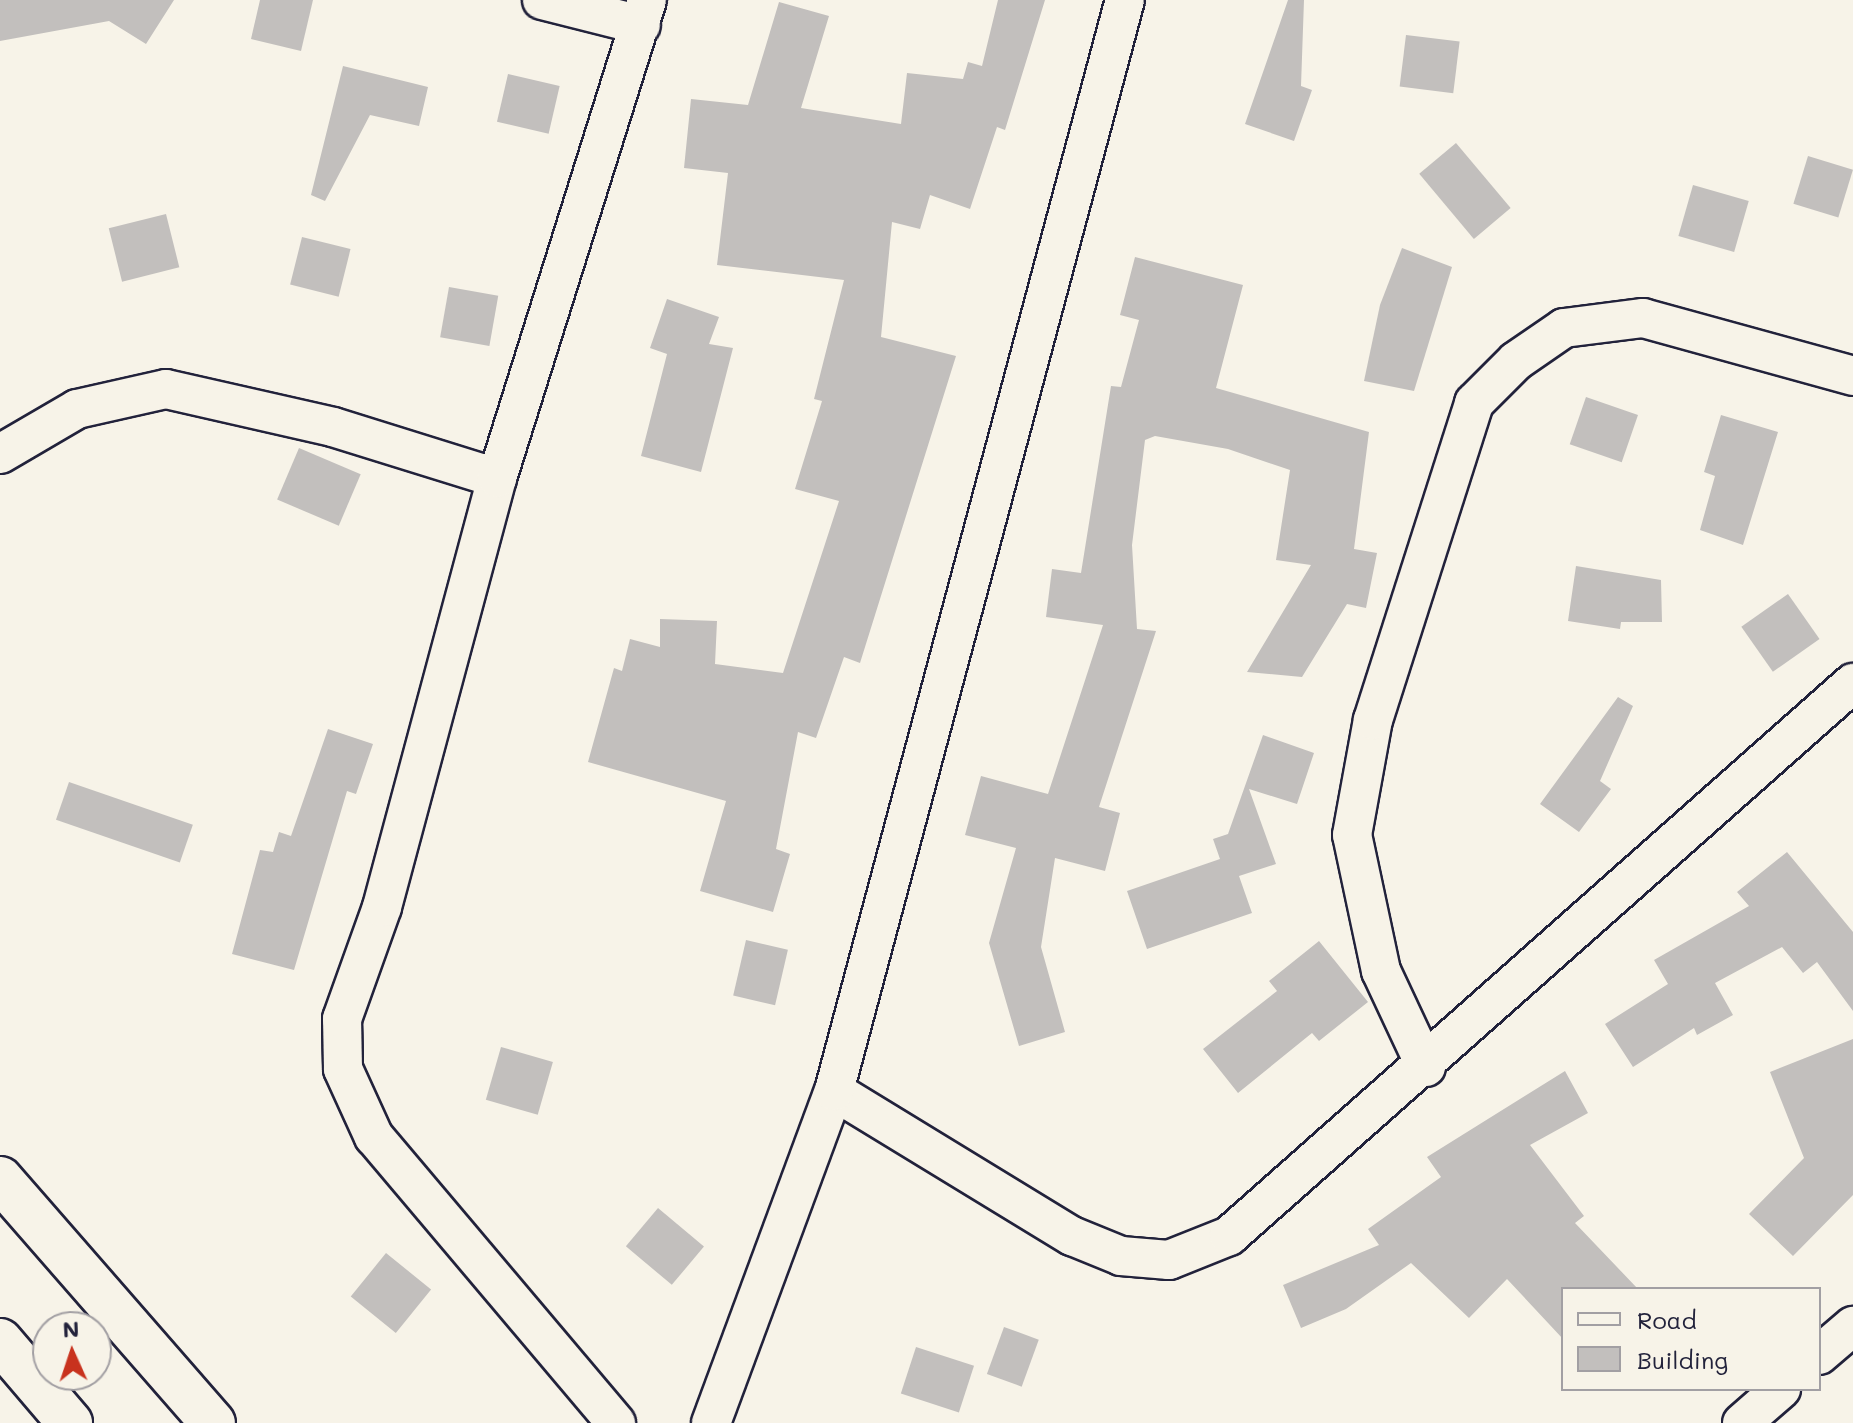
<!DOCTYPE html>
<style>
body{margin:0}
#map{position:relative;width:1853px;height:1423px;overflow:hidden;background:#f7f3e8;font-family:Mali,sans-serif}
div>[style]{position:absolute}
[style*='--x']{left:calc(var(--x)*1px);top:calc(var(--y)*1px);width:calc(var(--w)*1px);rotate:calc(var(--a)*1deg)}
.building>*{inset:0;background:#c2bfbd;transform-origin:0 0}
.roads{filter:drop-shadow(2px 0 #22223b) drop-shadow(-2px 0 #22223b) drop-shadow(0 2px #22223b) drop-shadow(0 -2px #22223b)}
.street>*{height:38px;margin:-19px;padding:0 19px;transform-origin:19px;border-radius:19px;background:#f7f3e8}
.secondary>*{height:44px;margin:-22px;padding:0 22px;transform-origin:22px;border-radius:22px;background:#f7f3e8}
span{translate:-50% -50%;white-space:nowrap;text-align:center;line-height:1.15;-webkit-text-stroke:8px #f7f3e8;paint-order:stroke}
.legend{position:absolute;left:1561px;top:1287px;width:260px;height:104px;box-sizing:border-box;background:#f7f3e8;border:2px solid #a29fa3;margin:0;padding:10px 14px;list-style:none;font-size:24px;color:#22223b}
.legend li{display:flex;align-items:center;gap:16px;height:40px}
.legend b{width:40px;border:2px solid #a29fa3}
.north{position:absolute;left:32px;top:1311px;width:80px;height:80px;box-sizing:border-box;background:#f7f3e8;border:2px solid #a29fa3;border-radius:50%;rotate:357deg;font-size:22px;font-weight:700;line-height:32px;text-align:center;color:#22223b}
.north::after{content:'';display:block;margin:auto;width:28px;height:36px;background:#c8321e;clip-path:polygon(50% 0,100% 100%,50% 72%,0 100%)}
</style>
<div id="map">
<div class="building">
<i style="clip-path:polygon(0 0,174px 0,146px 44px,109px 21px,0 41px)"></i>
<i style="clip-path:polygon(260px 0,313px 0,301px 51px,251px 39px)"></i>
<i style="clip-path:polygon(998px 0,1045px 0,1005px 130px,997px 127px,970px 209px,930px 195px,920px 229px,892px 222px,881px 337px,956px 356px,860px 663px,844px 657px,816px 738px,798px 732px,776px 849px,790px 854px,773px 912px,700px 891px,726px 801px,588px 762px,614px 668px,622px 671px,630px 639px,660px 647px,660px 619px,717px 621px,715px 664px,783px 673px,839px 501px,795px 489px,822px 401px,814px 399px,844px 280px,717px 265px,728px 173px,684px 168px,691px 99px,748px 105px,779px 2px,829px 16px,801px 108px,901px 124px,907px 73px,963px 79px,968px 62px,982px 66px)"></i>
<i style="clip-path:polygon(1288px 0,1304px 0,1301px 86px,1312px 90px,1294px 141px,1245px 124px)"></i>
<i style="left:1406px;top:35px;width:54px;height:52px;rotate:7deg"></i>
<i style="clip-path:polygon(343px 66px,428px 87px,419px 126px,370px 115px,325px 201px,311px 195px)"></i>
<i style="left:508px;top:74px;width:53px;height:49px;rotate:13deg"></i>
<i style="left:1456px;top:143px;width:85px;height:48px;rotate:50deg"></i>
<i style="left:1808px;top:156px;width:47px;height:50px;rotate:17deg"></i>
<i style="left:1693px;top:185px;width:58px;height:53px;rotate:16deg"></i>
<i style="left:166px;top:214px;width:55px;height:59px;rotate:76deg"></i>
<i style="left:302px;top:237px;width:50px;height:49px;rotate:14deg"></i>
<i style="clip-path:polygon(1402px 248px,1452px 267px,1414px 391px,1364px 381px,1380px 305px)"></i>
<i style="clip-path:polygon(1135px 257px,1243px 285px,1216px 388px,1369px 432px,1354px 549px,1377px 553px,1366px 608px,1347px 604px,1302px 677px,1247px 672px,1311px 565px,1276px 560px,1290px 470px,1228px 449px,1155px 436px,1145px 440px,1132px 545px,1137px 629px,1156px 631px,1099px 807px,1120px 813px,1105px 871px,1055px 858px,1041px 947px,1065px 1032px,1019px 1046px,989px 943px,1016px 848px,965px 835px,981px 776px,1048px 794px,1103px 625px,1046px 617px,1052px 569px,1081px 573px,1111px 386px,1121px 387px,1139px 320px,1120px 315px)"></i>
<i style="left:449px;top:287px;width:50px;height:51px;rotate:10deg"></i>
<i style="clip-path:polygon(667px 299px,719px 317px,709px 344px,733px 348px,701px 472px,641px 456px,667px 354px,650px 348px)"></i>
<i style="left:1586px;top:397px;width:55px;height:50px;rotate:19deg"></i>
<i style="clip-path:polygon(1721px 415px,1778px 432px,1743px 545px,1700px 530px,1715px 476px,1704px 472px)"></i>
<i style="left:299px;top:448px;width:67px;height:56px;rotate:23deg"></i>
<i style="clip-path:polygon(1576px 566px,1661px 580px,1662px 622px,1621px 622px,1620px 629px,1568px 621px)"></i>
<i style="left:1788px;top:594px;width:55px;height:57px;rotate:55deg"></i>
<i style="clip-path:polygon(1618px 697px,1633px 706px,1600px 781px,1611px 789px,1579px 832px,1540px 804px)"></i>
<i style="clip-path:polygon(328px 729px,373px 744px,356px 794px,347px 791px,294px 970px,232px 954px,260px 850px,273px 852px,279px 832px,291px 836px)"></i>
<i style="clip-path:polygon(1263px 735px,1314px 753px,1297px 804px,1249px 789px,1276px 864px,1239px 876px,1252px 913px,1147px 949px,1127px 891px,1220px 859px,1213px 839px,1228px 834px)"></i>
<i style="left:69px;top:782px;width:131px;height:40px;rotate:19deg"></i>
<i style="clip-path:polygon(1787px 852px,1853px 932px,1853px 1011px,1817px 962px,1803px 973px,1782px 947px,1715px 983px,1733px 1015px,1697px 1035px,1694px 1028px,1633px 1067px,1605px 1024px,1668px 984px,1654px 960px,1749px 906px,1737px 892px)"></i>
<i style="left:746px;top:940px;width:43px;height:57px;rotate:13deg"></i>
<i style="clip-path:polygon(1319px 941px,1368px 1002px,1319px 1041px,1312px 1033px,1238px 1093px,1203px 1049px,1277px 991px,1269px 981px)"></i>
<i style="clip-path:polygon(1853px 1039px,1853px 1195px,1793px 1256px,1749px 1214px,1804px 1158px,1770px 1072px)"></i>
<i style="left:501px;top:1047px;width:54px;height:55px;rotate:16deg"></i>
<i style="clip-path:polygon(1565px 1071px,1588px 1113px,1530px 1145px,1584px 1216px,1575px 1223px,1638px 1289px,1563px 1289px,1563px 1339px,1507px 1279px,1469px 1318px,1411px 1263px,1346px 1309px,1301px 1328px,1283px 1285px,1379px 1245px,1368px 1229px,1441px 1177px,1427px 1157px)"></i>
<i style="left:658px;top:1208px;width:60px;height:50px;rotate:40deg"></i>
<i style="left:386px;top:1253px;width:58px;height:56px;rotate:39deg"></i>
<i style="left:1004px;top:1327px;width:37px;height:50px;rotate:20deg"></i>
<i style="left:916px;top:1347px;width:61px;height:49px;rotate:18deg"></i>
</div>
<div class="roads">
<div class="street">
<i style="--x:542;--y:0;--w:102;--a:14.2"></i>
<i style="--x:0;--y:454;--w:89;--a:-30.3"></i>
<i style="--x:77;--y:409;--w:91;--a:-12.7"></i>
<i style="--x:166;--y:389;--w:171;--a:12.8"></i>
<i style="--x:333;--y:427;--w:172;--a:17.3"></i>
<i style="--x:1426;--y:1067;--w:106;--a:-115.1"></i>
<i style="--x:1381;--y:971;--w:139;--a:-102"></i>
<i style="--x:1352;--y:835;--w:117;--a:-79.7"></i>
<i style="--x:1373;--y:720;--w:333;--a:-72.3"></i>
<i style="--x:1474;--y:403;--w:59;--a:-45"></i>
<i style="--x:1516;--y:361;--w:58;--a:-34.5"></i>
<i style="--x:1564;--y:328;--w:80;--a:-7.2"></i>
<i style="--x:1643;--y:318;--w:218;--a:15.4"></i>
<i style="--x:834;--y:1091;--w:279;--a:31.4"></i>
<i style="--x:1072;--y:1236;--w:53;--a:22.2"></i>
<i style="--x:1121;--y:1256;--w:48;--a:4.8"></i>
<i style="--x:1169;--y:1260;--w:65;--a:-21.8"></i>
<i style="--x:1229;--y:1236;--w:834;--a:-41.55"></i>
<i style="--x:1819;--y:1355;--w:45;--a:-40.5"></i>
<i style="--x:616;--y:1423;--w:375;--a:-130.2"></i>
<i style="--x:374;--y:1137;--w:75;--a:-114.5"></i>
<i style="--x:343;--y:1069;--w:50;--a:-91.1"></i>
<i style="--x:342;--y:1019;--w:119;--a:-70.3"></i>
<i style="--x:382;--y:907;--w:444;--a:-75"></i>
<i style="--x:497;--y:478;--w:501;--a:-72.58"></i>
<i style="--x:711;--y:1423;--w:354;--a:-69.7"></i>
<i style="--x:834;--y:1091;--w:1129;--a:-75.07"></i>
<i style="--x:1742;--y:1423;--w:52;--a:-41.1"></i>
</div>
<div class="secondary">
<i style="--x:0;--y:1179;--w:324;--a:48.9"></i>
<i style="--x:0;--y:1341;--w:108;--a:49.5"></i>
</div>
</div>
<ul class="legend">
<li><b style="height:10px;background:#f7f3e8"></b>Road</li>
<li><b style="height:22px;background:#c2bfbd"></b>Building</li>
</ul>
<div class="north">N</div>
</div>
